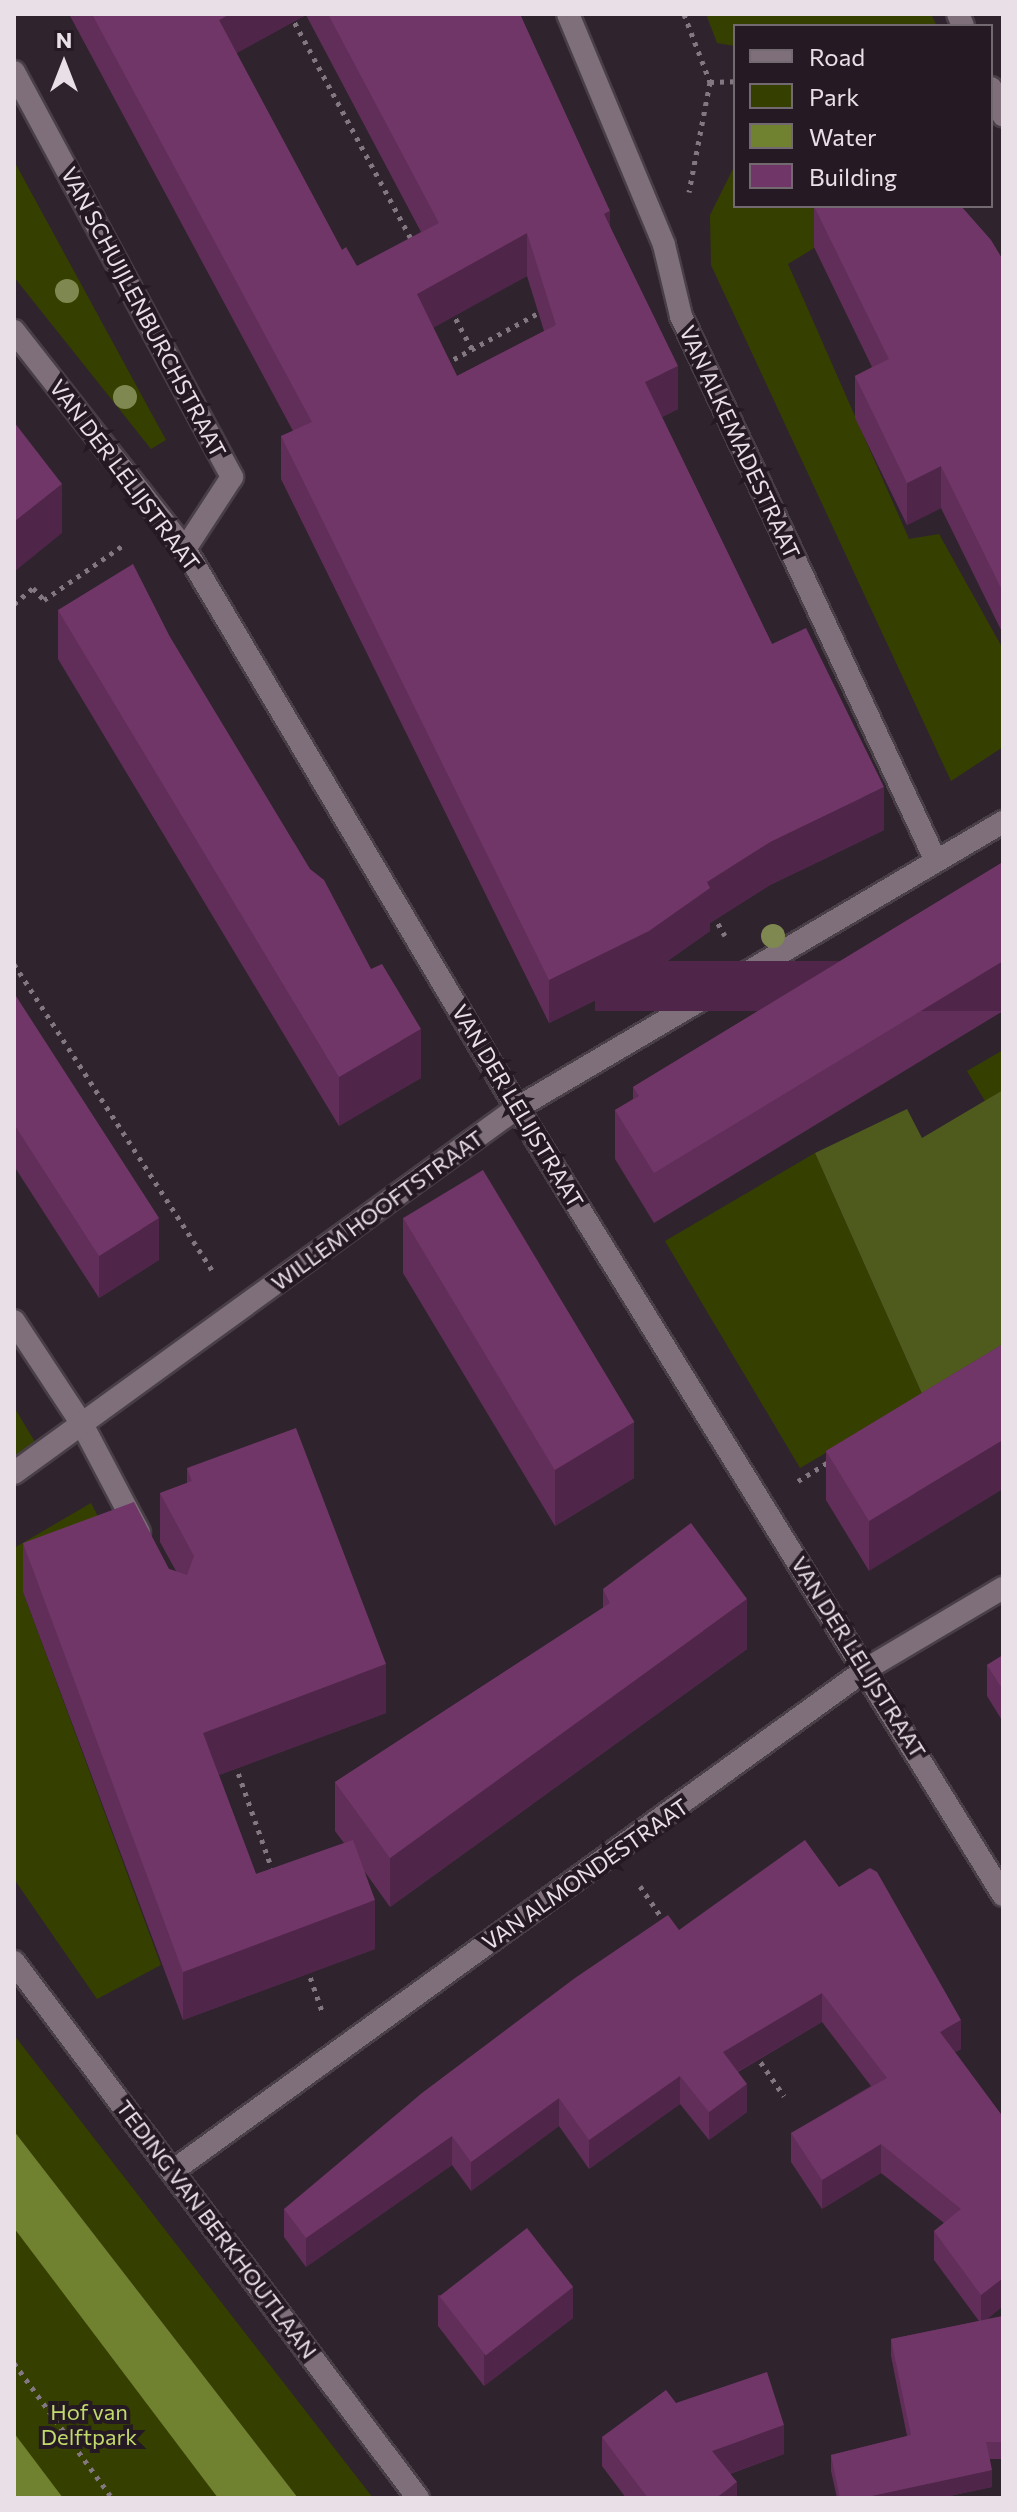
<!DOCTYPE html>
<style>
body{margin:0}
#map{position:relative;width:1017px;height:2512px;overflow:hidden;background:#2f232d;font-family:Commissioner,sans-serif}
div>[style]{position:absolute}
[style*='--x']{left:calc(var(--x)*1px);top:calc(var(--y)*1px);width:calc(var(--w)*1px);rotate:calc(var(--a)*1deg)}
.green>*{inset:0;background:#354000}
.forest>*{inset:0;background:#4f5b1d}
.water>*{inset:0;background:#70812f}
.path>*{height:5px;margin-top:-2.5px;transform-origin:0;background:repeating-linear-gradient(90deg,#837881 0 4px,transparent 0 10px)}
.roads{filter:drop-shadow(2px 0 #493f47) drop-shadow(-2px 0 #493f47) drop-shadow(0 2px #493f47) drop-shadow(0 -2px #493f47)}
.service>*{height:22px;margin:-11px;padding:0 11px;transform-origin:11px;border-radius:11px;background:#7e6f7b}
.minor>*{height:22px;margin:-11px;padding:0 11px;transform-origin:11px;border-radius:11px;background:#7e6f7b}
.trees>*{width:24px;height:24px;margin:-12px;border-radius:50%;background:#7f8850}
.wall>*{inset:0;background:#612e59}
.shaded-wall>*{inset:0;background:#4f2649;transform-origin:0 0}
.building>*{inset:0;background:#713668;transform-origin:0 0}
span{translate:-50% -50%;white-space:nowrap;text-align:center;line-height:1.15;-webkit-text-stroke:8px #251923;paint-order:stroke}
.street-label{font-size:22px;color:#e9e0e7}
.park-label{font-size:22px;color:#c1da6c}
.frame{position:absolute;inset:0;border:16px solid #e9e0e7;pointer-events:none}
.legend{position:absolute;left:733px;top:24px;width:260px;height:184px;box-sizing:border-box;background:#251923;border:2px solid #736971;margin:0;padding:10px 14px;list-style:none;font-size:24px;color:#e9e0e7}
.legend li{display:flex;align-items:center;gap:16px;height:40px}
.legend b{width:40px;border:2px solid #736971}
.north{position:absolute;left:24px;top:24px;width:80px;height:80px;-webkit-text-stroke:6px #251923;paint-order:stroke;rotate:0deg;font-size:22px;font-weight:700;line-height:32px;text-align:center;color:#e9e0e7}
.north::after{content:'';display:block;margin:auto;width:28px;height:36px;background:#e9e0e7;clip-path:polygon(50% 0,100% 100%,50% 72%,0 100%)}
</style>
<div id="map">
<div class="green">
<i style="clip-path:polygon(706px 14px,931px 14px,937px 26px,735px 26px,735px 46px,717px 43px)"></i>
<i style="clip-path:polygon(14px 161px,166px 440px,151px 449px,14px 277px)"></i>
<i style="clip-path:polygon(735px 165px,735px 206px,842px 206px,847px 228px,788px 264px,909px 539px,939px 534px,1003px 649px,1003px 747px,951px 781px,711px 265px,710px 215px)"></i>
<i style="clip-path:polygon(1003px 1050px,1003px 1090px,985px 1101px,967px 1071px)"></i>
<i style="clip-path:polygon(815px 1153px,923px 1396px,800px 1468px,665px 1241px)"></i>
<i style="clip-path:polygon(14px 1407px,35px 1442px,14px 1456px)"></i>
<i style="clip-path:polygon(91px 1503px,119px 1557px,23px 1592px,161px 1965px,97px 1999px,14px 1879px,14px 1548px)"></i>
<i style="clip-path:polygon(14px 2035px,373px 2498px,298px 2498px,14px 2131px)"></i>
<i style="clip-path:polygon(14px 2205px,239px 2498px,14px 2498px)"></i>
</div>
<div class="forest">
<i style="clip-path:polygon(1003px 1090px,1003px 1347px,923px 1396px,815px 1153px,907px 1109px,922px 1138px)"></i>
</div>
<div class="water">
<i style="clip-path:polygon(14px 2131px,298px 2498px,218px 2498px,14px 2228px)"></i>
<i style="clip-path:polygon(14px 2433px,63px 2498px,14px 2498px)"></i>
</div>
<div class="path">
<i style="--x:290;--y:14;--w:259;--a:61.7"></i>
<i style="--x:684;--y:14;--w:73;--a:69.1"></i>
<i style="--x:710;--y:82;--w:112;--a:100.8"></i>
<i style="--x:710;--y:82;--w:25;--a:-2"></i>
<i style="--x:451;--y:310;--w:44;--a:61.7"></i>
<i style="--x:445;--y:364;--w:111;--a:-28.7"></i>
<i style="--x:14;--y:604;--w:25;--a:-40"></i>
<i style="--x:33;--y:588;--w:16;--a:47"></i>
<i style="--x:44;--y:600;--w:98;--a:-34.7"></i>
<i style="--x:713;--y:915;--w:24;--a:60"></i>
<i style="--x:14;--y:964;--w:368;--a:57.1"></i>
<i style="--x:798;--y:1481;--w:38;--a:-32"></i>
<i style="--x:235;--y:1764;--w:114;--a:70.6"></i>
<i style="--x:640;--y:1886;--w:46;--a:55.6"></i>
<i style="--x:307;--y:1968;--w:46;--a:70.8"></i>
<i style="--x:755;--y:2054;--w:51;--a:55.4"></i>
<i style="--x:14;--y:2363;--w:167;--a:54"></i>
</div>
<div class="roads">
<div class="service">
<i style="--x:82;--y:1424;--w:122;--a:62.2"></i>
</div>
<div class="minor">
<i style="--x:568;--y:14;--w:250;--a:67.4"></i>
<i style="--x:664;--y:245;--w:73;--a:76.5"></i>
<i style="--x:681;--y:316;--w:602;--a:64.93"></i>
<i style="--x:958;--y:14;--w:13;--a:67"></i>
<i style="--x:14;--y:72;--w:460;--a:61.7"></i>
<i style="--x:232;--y:477;--w:86;--a:123.1"></i>
<i style="--x:991;--y:88;--w:30;--a:66"></i>
<i style="--x:14;--y:331;--w:277;--a:51.9"></i>
<i style="--x:185;--y:549;--w:650;--a:59.29"></i>
<i style="--x:517;--y:1108;--w:925;--a:58.3"></i>
<i style="--x:14;--y:1321;--w:123;--a:56.6"></i>
<i style="--x:14;--y:1473;--w:621;--a:-35.97"></i>
<i style="--x:517;--y:1108;--w:564;--a:-30.48"></i>
<i style="--x:14;--y:1962;--w:671;--a:52.99"></i>
<i style="--x:174;--y:2170;--w:857;--a:-35.88"></i>
<i style="--x:868;--y:1668;--w:157;--a:-30.7"></i>
</div>
</div>
<div class="trees">
<i style="left:67px;top:291px"></i>
<i style="left:125px;top:397px"></i>
<i style="left:773px;top:936px"></i>
<i style="left:673px;top:994px"></i>
</div>
<div class="wall">
<i style="clip-path:polygon(evenodd,69px 14px,520px 14px,610px 227px,678px 409px,662px 417px,772px 644px,884px 830px,770px 885px,710px 923px,710px 931px,649px 974px,549px 1023px,281px 479px,281px 436px,293px 431px,69px 14px,306px 15px,421px 232px,357px 266px,342px 250px,236px 53px,306px 15px,69px 14px,527px 276px,544px 331px,457px 376px,433px 327px,527px 276px)"></i>
<i style="clip-path:polygon(814px 206px,1003px 260px,1003px 634px,941px 508px,907px 525px,855px 418px,855px 376px,872px 367px,814px 247px)"></i>
<i style="clip-path:polygon(58px 610px,170px 637px,421px 1078px,339px 1126px,58px 659px)"></i>
<i style="clip-path:polygon(1003px 862px,1003px 1011px,654px 1223px,615px 1159px,615px 1110px,633px 1099px,633px 1087px)"></i>
<i style="clip-path:polygon(14px 993px,159px 1260px,99px 1298px,14px 1166px)"></i>
<i style="clip-path:polygon(403px 1217px,634px 1478px,555px 1526px,403px 1273px)"></i>
<i style="clip-path:polygon(1003px 1344px,869px 1571px,826px 1500px,826px 1451px)"></i>
<i style="clip-path:polygon(187px 1468px,386px 1713px,219px 1775px,256px 1874px,344px 1843px,335px 1831px,335px 1782px,603px 1608px,603px 1589px,747px 1649px,390px 1907px,365px 1872px,375px 1949px,183px 2020px,23px 1592px,23px 1543px,169px 1569px,176px 1571px,160px 1542px,160px 1493px,187px 1483px)"></i>
<i style="clip-path:polygon(1003px 1655px,1003px 1722px,987px 1696px,987px 1665px)"></i>
<i style="clip-path:polygon(839px 1887px,961px 2049px,955px 2052px,1003px 2117px,1003px 2306px,987px 2319px,1003px 2316px,1003px 2459px,990px 2459px,992px 2487px,940px 2498px,837px 2498px,831px 2471px,831px 2455px,907px 2436px,891px 2356px,891px 2339px,979px 2321px,934px 2260px,934px 2231px,944px 2223px,881px 2173px,822px 2209px,791px 2162px,791px 2133px,871px 2086px,822px 2022px,738px 2072px,747px 2112px,709px 2140px,680px 2104px,589px 2169px,559px 2126px,471px 2191px,452px 2165px,306px 2267px,284px 2237px,284px 2209px,679px 1930px)"></i>
<i style="clip-path:polygon(438px 2295px,573px 2318px,484px 2386px,438px 2326px)"></i>
<i style="clip-path:polygon(676px 2403px,784px 2454px,730px 2474px,737px 2498px,626px 2498px,602px 2466px,602px 2437px)"></i>
</div>
<div class="shaded-wall">
<i style="clip-path:polygon(230px 14px,306px 14px,306px 15px,219px 63px,219px 20px)"></i>
<i style="clip-path:polygon(610px 211px,610px 254px,604px 214px)"></i>
<i style="clip-path:polygon(527px 233px,527px 276px,417px 337px,417px 294px)"></i>
<i style="clip-path:polygon(678px 366px,678px 409px,645px 426px,645px 382px)"></i>
<i style="clip-path:polygon(941px 466px,941px 508px,907px 525px,907px 483px)"></i>
<i style="clip-path:polygon(62px 484px,62px 533px,14px 572px,14px 522px)"></i>
<i style="clip-path:polygon(884px 787px,884px 830px,770px 885px,710px 923px,710px 931px,649px 974px,549px 1023px,549px 980px,770px 842px)"></i>
<i style="left:1003px;top:961px;width:50px;height:408px;rotate:90deg"></i>
<i style="clip-path:polygon(421px 1029px,421px 1078px,339px 1126px,339px 1077px)"></i>
<i style="clip-path:polygon(159px 1218px,159px 1260px,99px 1298px,99px 1256px)"></i>
<i style="clip-path:polygon(634px 1422px,634px 1478px,555px 1526px,555px 1470px)"></i>
<i style="clip-path:polygon(1003px 1440px,1003px 1489px,869px 1571px,869px 1521px)"></i>
<i style="clip-path:polygon(747px 1599px,747px 1649px,390px 1907px,390px 1858px)"></i>
<i style="clip-path:polygon(386px 1664px,386px 1713px,203px 1781px,203px 1733px)"></i>
<i style="clip-path:polygon(375px 1900px,375px 1949px,183px 2020px,183px 1972px)"></i>
<i style="clip-path:polygon(822px 1993px,822px 2022px,723px 2080px,723px 2052px)"></i>
<i style="clip-path:polygon(961px 2020px,961px 2049px,940px 2061px,940px 2032px)"></i>
<i style="clip-path:polygon(680px 2076px,680px 2104px,589px 2169px,589px 2140px)"></i>
<i style="clip-path:polygon(747px 2084px,747px 2112px,709px 2140px,709px 2112px)"></i>
<i style="clip-path:polygon(559px 2098px,559px 2126px,471px 2191px,471px 2162px)"></i>
<i style="clip-path:polygon(452px 2136px,452px 2165px,306px 2267px,306px 2238px)"></i>
<i style="clip-path:polygon(881px 2144px,881px 2173px,822px 2209px,822px 2180px)"></i>
<i style="clip-path:polygon(1003px 2278px,1003px 2306px,981px 2324px,981px 2295px)"></i>
<i style="clip-path:polygon(573px 2287px,573px 2318px,484px 2386px,484px 2354px)"></i>
<i style="clip-path:polygon(784px 2425px,784px 2454px,712px 2480px,712px 2451px)"></i>
<i style="clip-path:polygon(992px 2470px,992px 2487px,940px 2498px,862px 2498px)"></i>
<i style="clip-path:polygon(737px 2482px,737px 2498px,716px 2498px)"></i>
</div>
<div class="building">
<i style="clip-path:polygon(evenodd,92px 14px,230px 14px,219px 20px,342px 250px,346px 247px,357px 266px,439px 223px,328px 14px,520px 14px,610px 211px,604px 214px,678px 366px,645px 382px,772px 644px,806px 628px,884px 787px,770px 842px,707px 882px,710px 888px,649px 931px,549px 980px,281px 436px,312px 422px,92px 14px,527px 233px,556px 325px,457px 376px,417px 294px,527px 233px)"></i>
<i style="clip-path:polygon(814px 206px,961px 206px,991px 240px,1003px 260px,1003px 592px,941px 466px,907px 483px,855px 376px,889px 359px)"></i>
<i style="clip-path:polygon(14px 422px,62px 484px,14px 522px)"></i>
<i style="clip-path:polygon(133px 564px,170px 637px,310px 869px,324px 880px,371px 969px,382px 964px,421px 1029px,339px 1077px,58px 610px)"></i>
<i style="clip-path:polygon(1003px 862px,1003px 961px,654px 1173px,615px 1110px,639px 1096px,633px 1087px)"></i>
<i style="clip-path:polygon(14px 993px,159px 1218px,99px 1256px,14px 1124px)"></i>
<i style="left:483px;top:1170px;width:294px;height:93px;rotate:59deg"></i>
<i style="clip-path:polygon(1003px 1344px,1003px 1440px,869px 1521px,826px 1451px)"></i>
<i style="clip-path:polygon(296px 1428px,386px 1664px,203px 1733px,256px 1874px,353px 1840px,375px 1900px,183px 1972px,23px 1543px,134px 1502px,169px 1569px,187px 1575px,194px 1556px,160px 1493px,192px 1481px,187px 1468px)"></i>
<i style="clip-path:polygon(691px 1523px,747px 1599px,390px 1858px,335px 1782px,610px 1603px,603px 1589px)"></i>
<i style="clip-path:polygon(1003px 1655px,1003px 1690px,987px 1665px)"></i>
<i style="clip-path:polygon(805px 1840px,839px 1887px,870px 1868px,877px 1872px,961px 2020px,940px 2032px,1003px 2117px,1003px 2278px,981px 2295px,934px 2231px,961px 2209px,881px 2144px,822px 2180px,791px 2133px,887px 2078px,822px 1993px,723px 2052px,747px 2084px,709px 2112px,680px 2076px,589px 2140px,559px 2098px,471px 2162px,452px 2136px,306px 2238px,284px 2209px,422px 2093px,575px 1978px,668px 1915px,679px 1930px)"></i>
<i style="left:527px;top:2228px;width:75px;height:111px;rotate:52deg"></i>
<i style="clip-path:polygon(1003px 2316px,1003px 2442px,986px 2442px,992px 2470px,862px 2498px,840px 2498px,831px 2455px,911px 2435px,891px 2339px)"></i>
<i style="clip-path:polygon(767px 2372px,784px 2425px,712px 2451px,737px 2482px,716px 2498px,648px 2498px,602px 2437px,666px 2390px,676px 2403px)"></i>
</div>
<div class="street-label">
<span style="left:144px;top:312px;rotate:62deg">VAN SCHUIJLENBURCHSTRAAT</span>
<span style="left:740px;top:442px;rotate:65deg">VAN ALKEMADESTRAAT</span>
<span style="left:125px;top:475px;rotate:53deg">VAN DER LELIJSTRAAT</span>
<span style="left:518px;top:1106px;rotate:59deg">VAN DER LELIJSTRAAT</span>
<span style="left:377px;top:1210px;rotate:-36deg">WILLEM HOOFTSTRAAT</span>
<span style="left:859px;top:1657px;rotate:58deg">VAN DER LELIJSTRAAT</span>
<span style="left:585px;top:1874px;rotate:-35deg">VAN ALMONDESTRAAT</span>
<span style="left:217px;top:2229px;rotate:53deg">TEDING VAN BERKHOUTLAAN</span>
</div>
<div class="park-label">
<span style="left:89px;top:2424px">Hof van<br>Delftpark</span>
</div>
<div class="frame"></div>
<ul class="legend">
<li><b style="height:10px;background:#7e6f7b"></b>Road</li>
<li><b style="height:22px;background:#354000"></b>Park</li>
<li><b style="height:22px;background:#70812f"></b>Water</li>
<li><b style="height:22px;background:#713668"></b>Building</li>
</ul>
<div class="north">N</div>
</div>
